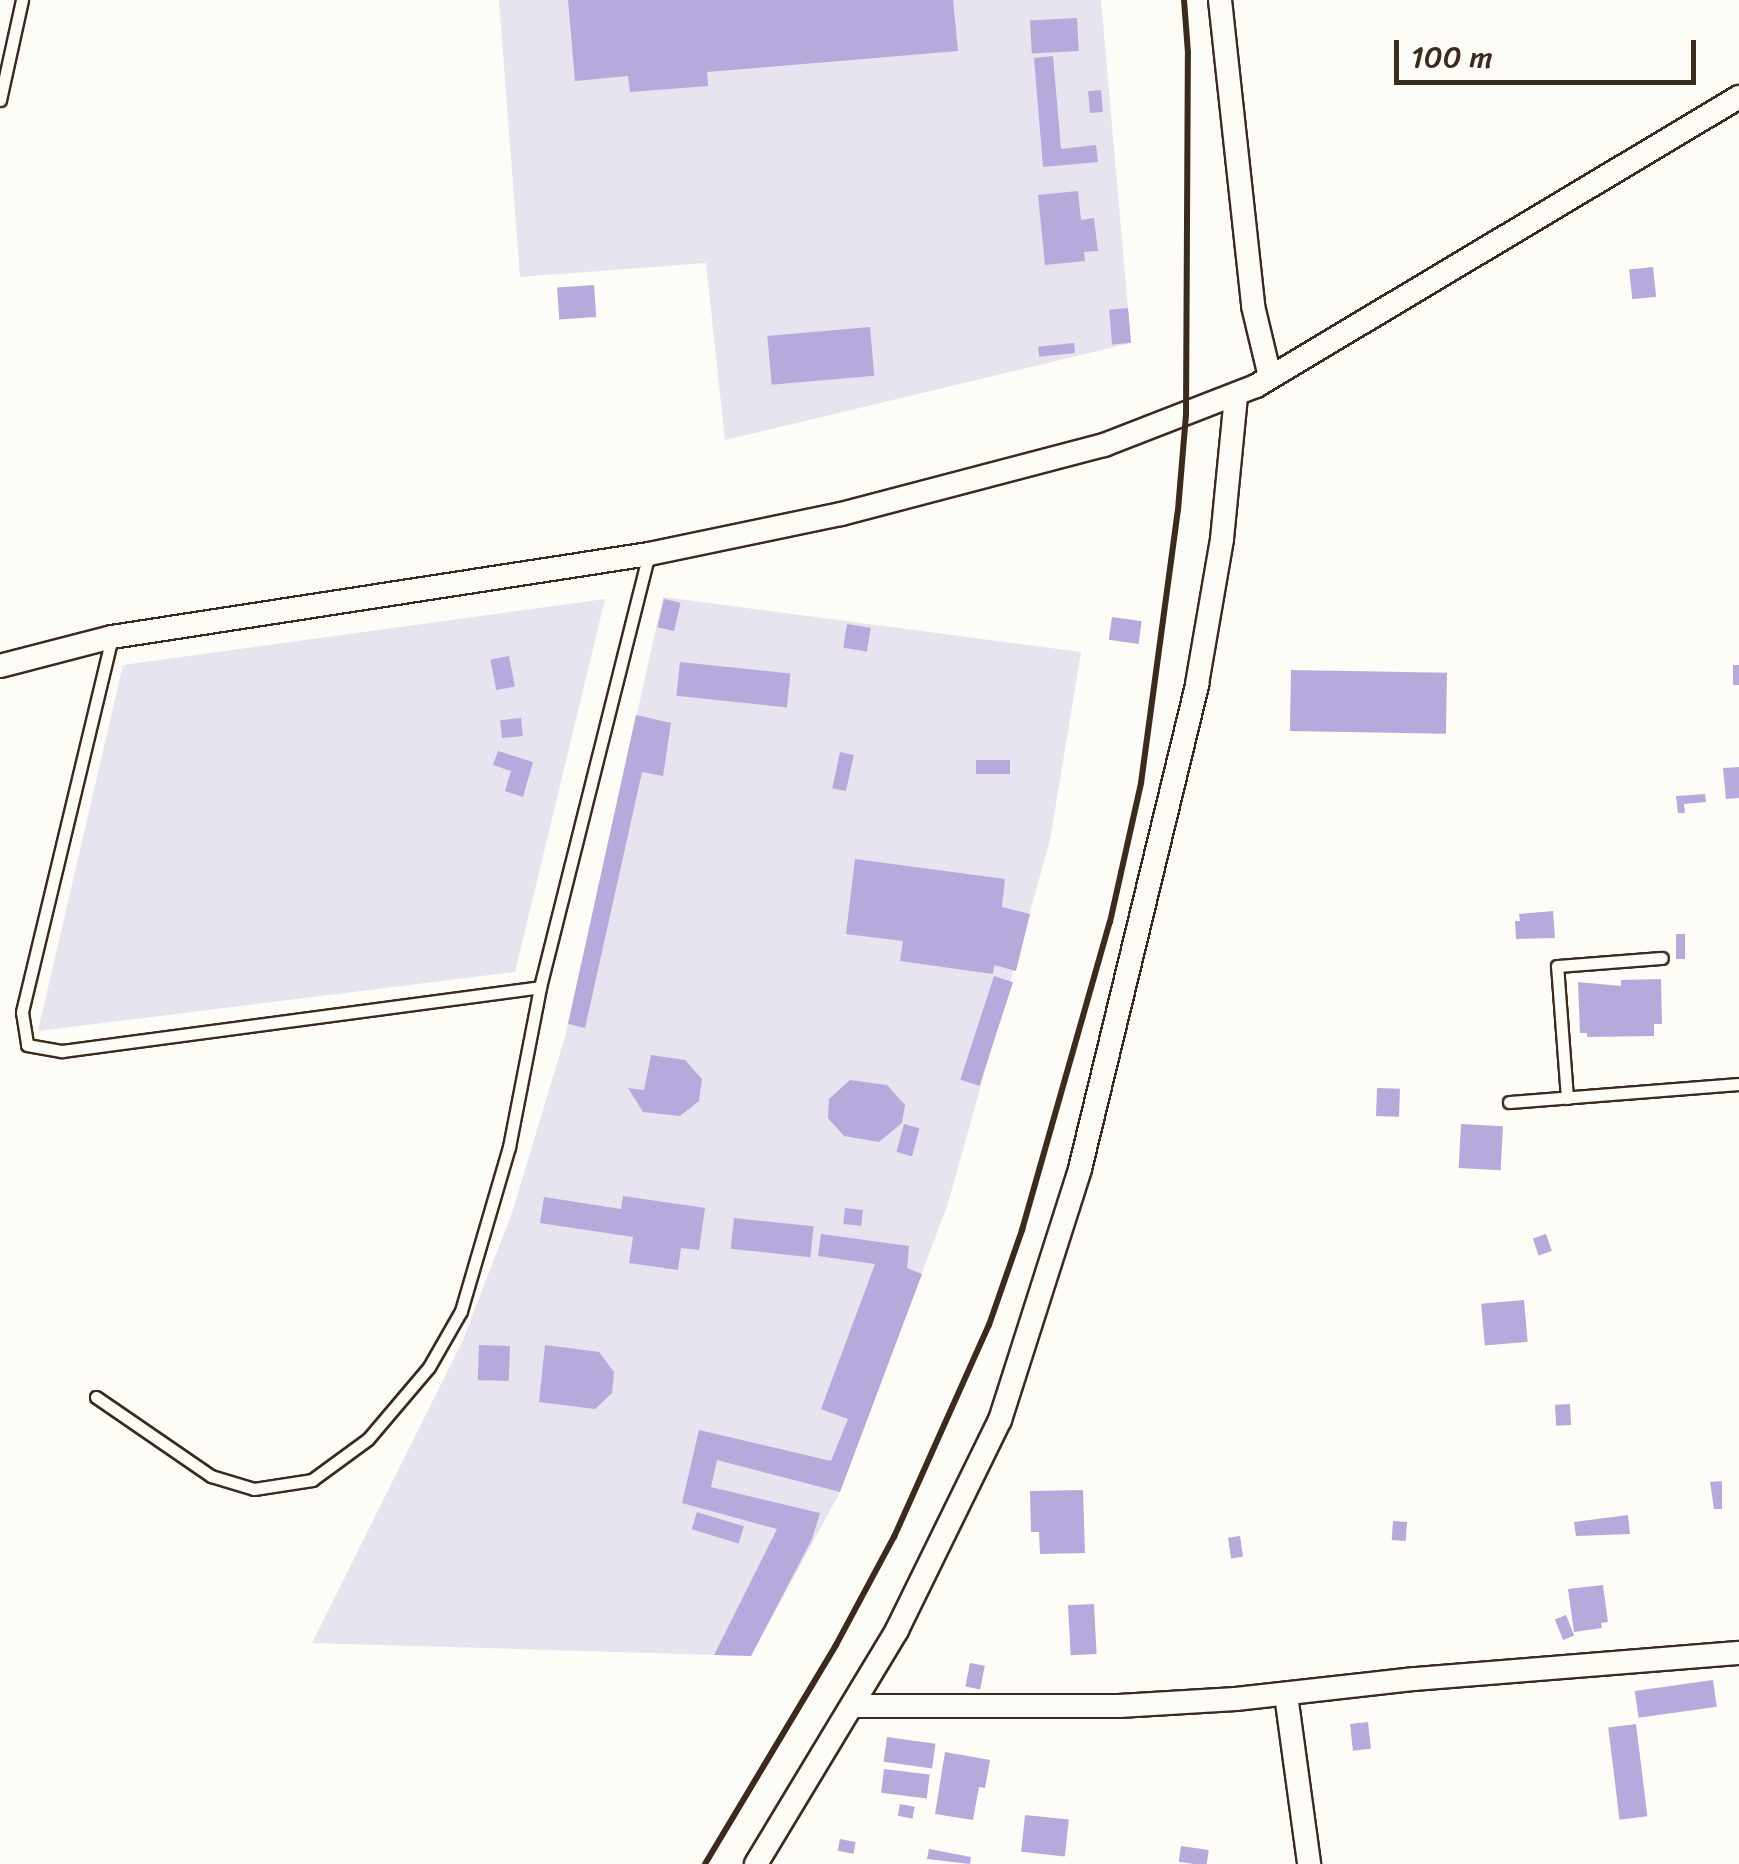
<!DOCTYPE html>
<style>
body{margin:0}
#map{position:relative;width:1739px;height:1864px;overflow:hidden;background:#fdfcf7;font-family:Sriracha,sans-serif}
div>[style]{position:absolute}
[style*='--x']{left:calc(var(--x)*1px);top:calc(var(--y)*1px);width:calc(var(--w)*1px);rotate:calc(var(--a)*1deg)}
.built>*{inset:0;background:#e7e3ef}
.building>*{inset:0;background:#b5aadb;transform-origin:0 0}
.roads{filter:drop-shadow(2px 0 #3b2a1e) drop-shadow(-2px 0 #3b2a1e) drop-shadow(0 2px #3b2a1e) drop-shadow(0 -2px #3b2a1e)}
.service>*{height:11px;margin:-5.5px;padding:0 5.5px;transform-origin:5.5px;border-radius:5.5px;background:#fdfcf7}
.minor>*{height:22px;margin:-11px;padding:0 11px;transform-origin:11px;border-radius:11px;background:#fdfcf7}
.rail>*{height:6px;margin:-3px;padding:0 3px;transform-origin:3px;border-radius:3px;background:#3b2a1e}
span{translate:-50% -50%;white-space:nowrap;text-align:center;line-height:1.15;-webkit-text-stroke:8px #fdfcf7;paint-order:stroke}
.scale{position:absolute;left:1394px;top:40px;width:302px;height:45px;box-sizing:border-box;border:5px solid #3b2a1e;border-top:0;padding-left:12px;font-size:30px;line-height:35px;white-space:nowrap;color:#3b2a1e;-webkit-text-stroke:8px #fdfcf7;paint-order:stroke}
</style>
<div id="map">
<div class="built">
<i style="clip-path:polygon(499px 0,1101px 0,1131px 343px,725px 440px,706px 263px,520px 277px)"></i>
<i style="clip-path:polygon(663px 597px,1081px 652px,1050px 840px,948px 1203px,840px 1492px,751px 1656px,312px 1643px,462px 1342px,512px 1213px,565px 1037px)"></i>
<i style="clip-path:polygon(605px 599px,515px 972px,38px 1031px,123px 665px)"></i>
</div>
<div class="building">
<i style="clip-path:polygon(568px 0,953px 0,958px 51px,707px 72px,708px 86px,630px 92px,628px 76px,575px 81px)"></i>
<i style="left:1077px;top:18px;width:33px;height:47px;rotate:87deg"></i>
<i style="clip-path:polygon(1053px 56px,1061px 149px,1096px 145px,1098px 162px,1043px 167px,1034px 58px)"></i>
<i style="left:1101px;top:90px;width:22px;height:13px;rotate:85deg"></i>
<i style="clip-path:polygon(1078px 191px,1081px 220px,1094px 218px,1098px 251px,1084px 252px,1085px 261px,1045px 265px,1038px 195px)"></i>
<i style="left:1653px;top:267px;width:30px;height:24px;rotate:84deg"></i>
<i style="left:594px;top:285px;width:32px;height:37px;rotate:86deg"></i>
<i style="left:1128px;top:308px;width:35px;height:19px;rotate:85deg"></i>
<i style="left:870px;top:327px;width:49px;height:103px;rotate:85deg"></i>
<i style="left:1074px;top:343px;width:10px;height:36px;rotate:84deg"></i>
<i style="left:664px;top:599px;width:17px;height:29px;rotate:13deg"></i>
<i style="left:1112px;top:617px;width:30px;height:23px;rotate:8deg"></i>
<i style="left:847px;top:624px;width:24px;height:24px;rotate:9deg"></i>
<i style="left:509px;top:656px;width:31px;height:19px;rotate:79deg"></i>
<i style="left:680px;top:662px;width:111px;height:34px;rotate:6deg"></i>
<i style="left:1733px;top:665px;width:6px;height:20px"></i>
<i style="left:1291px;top:670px;width:156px;height:61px;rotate:1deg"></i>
<i style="clip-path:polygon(636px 715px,671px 723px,663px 776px,642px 772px,585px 1028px,568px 1024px)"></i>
<i style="left:521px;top:718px;width:18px;height:21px;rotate:84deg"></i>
<i style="clip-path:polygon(498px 751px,533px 762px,523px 797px,505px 791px,511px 771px,493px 765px)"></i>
<i style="left:840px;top:752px;width:14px;height:37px;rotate:12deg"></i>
<i style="left:976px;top:760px;width:34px;height:14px"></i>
<i style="clip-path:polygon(1739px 767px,1739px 798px,1726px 799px,1723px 768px)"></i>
<i style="clip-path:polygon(1705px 794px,1706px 802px,1684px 804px,1685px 813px,1678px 813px,1676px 796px)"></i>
<i style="clip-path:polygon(855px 859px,1005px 879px,1002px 907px,1030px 914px,1016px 971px,994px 965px,993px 974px,900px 961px,903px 941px,846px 934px)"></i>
<i style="clip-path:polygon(1553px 911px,1555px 938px,1516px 939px,1515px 921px,1520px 921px,1519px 914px)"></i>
<i style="left:1676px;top:934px;width:9px;height:25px"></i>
<i style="left:994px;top:976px;width:20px;height:109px;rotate:18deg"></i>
<i style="clip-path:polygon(1661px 979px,1662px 1024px,1654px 1024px,1654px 1036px,1587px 1037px,1587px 1033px,1580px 1033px,1578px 982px,1621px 986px,1621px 980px)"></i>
<i style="clip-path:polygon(651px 1055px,685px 1060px,702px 1079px,699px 1101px,680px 1116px,643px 1112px,628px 1088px,644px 1090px)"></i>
<i style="clip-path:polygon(850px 1080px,887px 1085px,905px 1105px,902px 1123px,879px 1142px,844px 1136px,828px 1118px,829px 1099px)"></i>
<i style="left:1377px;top:1088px;width:23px;height:28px;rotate:2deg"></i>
<i style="left:904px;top:1124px;width:16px;height:29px;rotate:15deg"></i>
<i style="left:1461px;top:1124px;width:42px;height:44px;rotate:3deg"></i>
<i style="clip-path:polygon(623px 1196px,705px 1208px,699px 1250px,681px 1248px,678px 1270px,629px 1263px,633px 1237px,540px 1223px,544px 1197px,621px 1209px)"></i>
<i style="left:845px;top:1208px;width:18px;height:16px;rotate:6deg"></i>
<i style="left:734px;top:1218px;width:80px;height:31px;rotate:6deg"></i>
<i style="clip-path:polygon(821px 1234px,909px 1246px,907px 1268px,922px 1274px,840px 1492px,717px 1460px,711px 1487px,820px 1513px,812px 1539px,751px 1656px,714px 1655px,777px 1529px,682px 1503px,699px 1430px,831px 1461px,848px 1419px,821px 1409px,875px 1264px,818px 1256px)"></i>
<i style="left:1546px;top:1234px;width:18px;height:14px;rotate:71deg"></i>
<i style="left:1524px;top:1300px;width:42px;height:43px;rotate:85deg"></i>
<i style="left:479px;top:1345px;width:31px;height:35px;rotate:2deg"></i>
<i style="clip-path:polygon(545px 1345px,599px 1352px,614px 1372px,612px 1393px,595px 1409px,539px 1402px)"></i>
<i style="left:1570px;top:1404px;width:21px;height:15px;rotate:87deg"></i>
<i style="clip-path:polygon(1722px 1481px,1722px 1509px,1714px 1509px,1710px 1482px)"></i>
<i style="clip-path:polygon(1083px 1490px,1085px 1553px,1040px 1554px,1039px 1532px,1031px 1532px,1030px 1491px)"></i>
<i style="left:697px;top:1512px;width:49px;height:18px;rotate:17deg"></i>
<i style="clip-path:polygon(1628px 1515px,1630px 1534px,1576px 1536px,1574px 1522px)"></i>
<i style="left:1393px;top:1521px;width:14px;height:19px;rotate:4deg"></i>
<i style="left:1240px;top:1536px;width:21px;height:12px;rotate:82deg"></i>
<i style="clip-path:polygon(1603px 1585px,1608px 1622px,1601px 1623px,1602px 1628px,1574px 1632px,1568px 1589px)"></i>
<i style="left:1094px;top:1604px;width:50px;height:26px;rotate:87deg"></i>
<i style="left:1566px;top:1615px;width:22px;height:12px;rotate:68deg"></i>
<i style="left:970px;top:1663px;width:15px;height:24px;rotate:11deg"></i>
<i style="left:1713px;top:1680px;width:27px;height:79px;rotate:82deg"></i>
<i style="left:1368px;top:1722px;width:27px;height:18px;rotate:84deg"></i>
<i style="left:1636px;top:1724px;width:93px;height:28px;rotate:83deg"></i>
<i style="left:887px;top:1737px;width:49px;height:25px;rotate:8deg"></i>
<i style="clip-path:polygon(945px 1752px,990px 1760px,985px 1788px,979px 1787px,973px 1820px,935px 1814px)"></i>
<i style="left:884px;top:1769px;width:46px;height:24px;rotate:7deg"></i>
<i style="left:900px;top:1804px;width:15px;height:12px;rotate:11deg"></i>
<i style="left:1025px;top:1815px;width:44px;height:37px;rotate:6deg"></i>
<i style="left:840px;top:1839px;width:16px;height:12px;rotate:11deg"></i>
<i style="left:1181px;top:1846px;width:28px;height:16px;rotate:8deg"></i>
<i style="clip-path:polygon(929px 1849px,971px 1857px,970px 1864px,927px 1859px)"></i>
</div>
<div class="roads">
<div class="service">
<i style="--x:0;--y:100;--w:102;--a:-77.6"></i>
<i style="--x:112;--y:637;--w:386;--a:103.5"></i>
<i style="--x:22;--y:1012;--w:33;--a:81"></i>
<i style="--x:27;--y:1045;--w:36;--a:10"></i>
<i style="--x:62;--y:1051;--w:482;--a:-7.6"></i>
<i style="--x:540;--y:987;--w:447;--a:-75.9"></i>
<i style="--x:1567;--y:1098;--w:132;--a:-94.3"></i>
<i style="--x:1557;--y:966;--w:105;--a:-4.4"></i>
<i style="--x:1509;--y:1102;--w:231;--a:-4.5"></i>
<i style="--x:96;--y:1397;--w:140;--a:34.5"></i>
<i style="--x:211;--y:1476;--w:45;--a:16.8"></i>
<i style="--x:254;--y:1489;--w:59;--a:-8.8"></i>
<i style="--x:312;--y:1480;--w:69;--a:-36.2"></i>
<i style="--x:368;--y:1439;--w:94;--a:-49.7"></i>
<i style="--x:429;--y:1367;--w:64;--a:-60.3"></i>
<i style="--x:461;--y:1311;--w:171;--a:-73.7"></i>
<i style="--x:509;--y:1147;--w:163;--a:-79"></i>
</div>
<div class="minor">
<i style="--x:1220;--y:0;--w:308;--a:83.8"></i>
<i style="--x:1253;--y:306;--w:73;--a:76.5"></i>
<i style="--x:0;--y:666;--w:116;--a:-14.5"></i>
<i style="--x:112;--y:637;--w:543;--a:-8.79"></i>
<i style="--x:649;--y:554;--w:196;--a:-11.8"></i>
<i style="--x:841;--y:514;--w:272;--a:-14.7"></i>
<i style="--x:1104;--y:445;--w:163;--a:-21.2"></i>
<i style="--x:1256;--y:386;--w:563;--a:-30.89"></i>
<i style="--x:1286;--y:1695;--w:171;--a:82.2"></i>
<i style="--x:855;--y:1706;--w:264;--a:0"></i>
<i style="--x:1119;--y:1706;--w:117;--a:-3.4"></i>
<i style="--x:1236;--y:1699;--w:180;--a:-6.4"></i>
<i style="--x:1415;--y:1679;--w:325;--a:-4.6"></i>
<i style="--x:756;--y:1864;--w:273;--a:-58.9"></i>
<i style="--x:897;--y:1630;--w:234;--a:-63.9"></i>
<i style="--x:1000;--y:1420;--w:263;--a:-72.3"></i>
<i style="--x:1080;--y:1169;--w:499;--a:-76.4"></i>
<i style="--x:1197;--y:684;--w:147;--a:-80.2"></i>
<i style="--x:1222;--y:539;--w:143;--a:-84.4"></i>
</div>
</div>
<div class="rail">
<i style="--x:705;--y:1864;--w:255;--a:-59.1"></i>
<i style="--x:836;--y:1645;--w:123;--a:-61.8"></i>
<i style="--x:894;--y:1537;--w:232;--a:-65.9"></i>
<i style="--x:989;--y:1325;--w:101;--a:-70.8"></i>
<i style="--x:1022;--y:1230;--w:320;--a:-74.1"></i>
<i style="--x:1110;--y:922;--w:142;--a:-77.4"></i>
<i style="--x:1141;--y:783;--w:275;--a:-82.3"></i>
<i style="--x:1178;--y:510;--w:96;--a:-85.2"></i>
<i style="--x:1186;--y:414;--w:361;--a:-89.7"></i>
<i style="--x:1188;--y:53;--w:53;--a:-94.3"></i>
</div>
<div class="scale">100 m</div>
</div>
